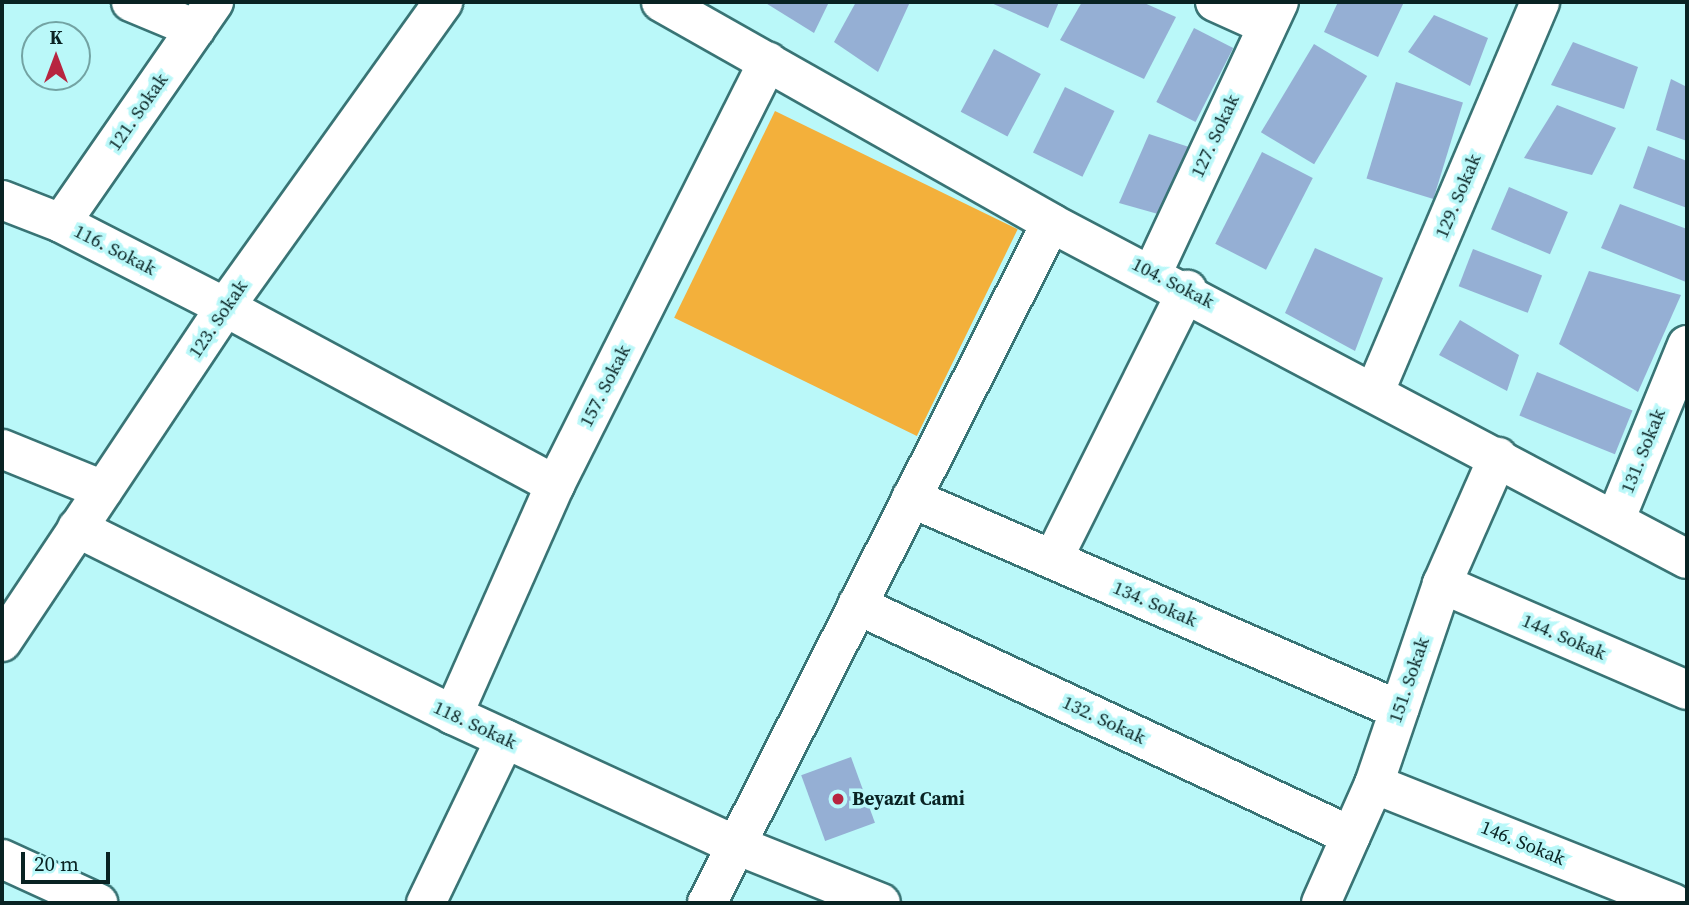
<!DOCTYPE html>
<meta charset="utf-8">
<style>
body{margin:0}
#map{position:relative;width:1689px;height:905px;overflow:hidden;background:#baf8f9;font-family:"Source Serif 4",serif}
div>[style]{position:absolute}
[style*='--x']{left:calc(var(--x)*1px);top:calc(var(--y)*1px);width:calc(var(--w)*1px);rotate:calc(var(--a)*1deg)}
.green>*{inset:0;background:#f3b03b;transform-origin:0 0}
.building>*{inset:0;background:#95afd4;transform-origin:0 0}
.roads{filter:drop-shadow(2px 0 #397475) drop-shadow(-2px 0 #397475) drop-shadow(0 2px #397475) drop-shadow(0 -2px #397475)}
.minor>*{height:38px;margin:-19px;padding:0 19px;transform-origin:19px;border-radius:19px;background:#fff}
.dots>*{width:19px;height:19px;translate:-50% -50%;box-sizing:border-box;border:4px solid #baf8f9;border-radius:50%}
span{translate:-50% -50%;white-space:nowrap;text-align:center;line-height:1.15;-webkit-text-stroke:7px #baf8f9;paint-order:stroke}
.street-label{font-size:19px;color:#092323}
.poi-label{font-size:19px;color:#092323;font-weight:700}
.left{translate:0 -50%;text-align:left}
.frame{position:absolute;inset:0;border:4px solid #092323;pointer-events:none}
.north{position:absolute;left:21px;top:21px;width:70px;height:70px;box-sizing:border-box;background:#baf8f9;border:2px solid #73a3a3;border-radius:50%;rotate:0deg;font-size:19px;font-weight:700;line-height:28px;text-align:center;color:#092323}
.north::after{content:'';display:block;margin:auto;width:24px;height:32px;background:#b72540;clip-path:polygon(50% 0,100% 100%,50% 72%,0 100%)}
.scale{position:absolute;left:21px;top:852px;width:89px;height:32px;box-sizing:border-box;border:4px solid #092323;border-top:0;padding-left:9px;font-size:21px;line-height:24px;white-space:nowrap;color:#092323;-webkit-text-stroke:5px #baf8f9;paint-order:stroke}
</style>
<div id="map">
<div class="green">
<i style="left:775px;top:111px;width:270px;height:230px;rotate:26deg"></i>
</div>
<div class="building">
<i style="clip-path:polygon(764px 2px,829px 2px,814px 33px)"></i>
<i style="clip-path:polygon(856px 2px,910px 2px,878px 72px,834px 42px)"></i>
<i style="clip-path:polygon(989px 2px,1059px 2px,1048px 28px)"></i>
<i style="clip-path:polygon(1082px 2px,1142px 2px,1176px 17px,1144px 79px,1060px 40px)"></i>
<i style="clip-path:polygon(1338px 2px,1404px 2px,1378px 57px,1324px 32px)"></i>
<i style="clip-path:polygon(1434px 15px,1488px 38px,1470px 86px,1408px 52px)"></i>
<i style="left:1194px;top:28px;width:44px;height:83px;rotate:27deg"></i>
<i style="clip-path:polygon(1573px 42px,1638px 67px,1624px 109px,1551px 85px)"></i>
<i style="left:1314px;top:44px;width:62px;height:103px;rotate:31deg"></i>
<i style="left:994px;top:49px;width:53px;height:71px;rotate:28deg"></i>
<i style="clip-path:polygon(1671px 79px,1687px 87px,1687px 141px,1656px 130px)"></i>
<i style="left:1396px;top:82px;width:70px;height:101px;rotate:17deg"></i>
<i style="left:1065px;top:87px;width:55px;height:73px;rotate:26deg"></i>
<i style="clip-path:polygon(1557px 105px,1616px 128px,1592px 175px,1524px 158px)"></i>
<i style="clip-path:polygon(1149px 134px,1189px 147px,1158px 214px,1119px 203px)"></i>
<i style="clip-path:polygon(1648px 146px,1687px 161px,1687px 208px,1633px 188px)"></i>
<i style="left:1262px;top:152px;width:57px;height:103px;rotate:27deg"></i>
<i style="left:1509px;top:187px;width:64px;height:46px;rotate:23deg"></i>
<i style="clip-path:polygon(1620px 204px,1687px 229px,1686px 282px,1601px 248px)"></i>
<i style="clip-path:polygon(1315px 248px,1383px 278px,1355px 351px,1285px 313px)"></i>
<i style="left:1473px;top:249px;width:74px;height:40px;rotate:21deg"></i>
<i style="clip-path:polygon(1589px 271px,1681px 295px,1638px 392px,1559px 344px)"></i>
<i style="clip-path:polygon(1460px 320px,1519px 355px,1507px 391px,1439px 355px)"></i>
<i style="left:1537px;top:372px;width:103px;height:47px;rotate:22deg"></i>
<i style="left:851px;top:757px;width:70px;height:53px;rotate:70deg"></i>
</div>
<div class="roads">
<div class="minor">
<i style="--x:131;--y:2;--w:70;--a:22.6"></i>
<i style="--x:661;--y:2;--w:448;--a:29.5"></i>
<i style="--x:1051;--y:223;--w:719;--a:27.85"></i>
<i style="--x:1215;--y:2;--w:56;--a:24.3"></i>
<i style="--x:2;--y:200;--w:63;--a:21.3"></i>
<i style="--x:61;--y:223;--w:184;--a:27.1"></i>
<i style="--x:225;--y:307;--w:375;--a:28.3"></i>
<i style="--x:61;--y:223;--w:269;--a:-55.3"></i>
<i style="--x:1153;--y:272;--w:298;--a:-65"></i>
<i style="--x:1375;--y:391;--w:423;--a:-67"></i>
<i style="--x:2;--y:449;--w:109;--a:22.1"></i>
<i style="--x:911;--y:498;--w:532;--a:23.48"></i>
<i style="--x:1616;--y:518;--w:187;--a:-67.7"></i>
<i style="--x:77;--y:528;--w:420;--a:26.4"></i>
<i style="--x:453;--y:715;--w:311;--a:24.7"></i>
<i style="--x:736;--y:845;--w:156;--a:21.8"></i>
<i style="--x:1053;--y:559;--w:301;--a:-63.5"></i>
<i style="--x:1442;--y:584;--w:267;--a:23.4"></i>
<i style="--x:857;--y:605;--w:545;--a:25.06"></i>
<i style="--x:2;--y:642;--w:402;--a:-56.3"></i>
<i style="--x:225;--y:307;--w:375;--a:-54.4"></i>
<i style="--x:453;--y:715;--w:252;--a:-66.1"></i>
<i style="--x:555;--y:485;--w:474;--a:-63.3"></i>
<i style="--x:1374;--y:784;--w:322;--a:21.7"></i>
<i style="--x:2;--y:859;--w:106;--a:24.6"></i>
<i style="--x:426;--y:903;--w:182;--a:-64.3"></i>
<i style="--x:707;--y:903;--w:762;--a:-63.17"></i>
<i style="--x:1321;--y:903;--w:130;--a:-66"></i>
<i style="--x:1374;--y:784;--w:211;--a:-71.2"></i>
<i style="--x:1442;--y:584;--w:139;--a:-66.2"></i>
</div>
</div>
<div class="dots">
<i style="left:838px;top:799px;background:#b72540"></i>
</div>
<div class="street-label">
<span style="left:138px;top:112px;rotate:-55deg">121. Sokak</span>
<span style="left:1215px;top:136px;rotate:-65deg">127. Sokak</span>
<span style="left:1458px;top:196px;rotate:-67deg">129. Sokak</span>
<span style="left:115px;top:250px;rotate:27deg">116. Sokak</span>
<span style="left:1173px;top:283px;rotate:27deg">104. Sokak</span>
<span style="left:218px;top:319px;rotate:-56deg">123. Sokak</span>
<span style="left:605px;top:386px;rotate:-63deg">157. Sokak</span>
<span style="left:1643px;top:451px;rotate:-68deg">131. Sokak</span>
<span style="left:1155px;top:604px;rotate:23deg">134. Sokak</span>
<span style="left:1564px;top:637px;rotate:23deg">144. Sokak</span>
<span style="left:1409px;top:680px;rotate:-71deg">151. Sokak</span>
<span style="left:1104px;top:720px;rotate:25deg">132. Sokak</span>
<span style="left:475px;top:725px;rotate:25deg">118. Sokak</span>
<span style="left:1523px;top:843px;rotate:22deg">146. Sokak</span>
</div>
<div class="poi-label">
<span class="left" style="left:852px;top:799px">Beyazıt Cami</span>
</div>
<div class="frame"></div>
<div class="north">K</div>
<div class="scale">20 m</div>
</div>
